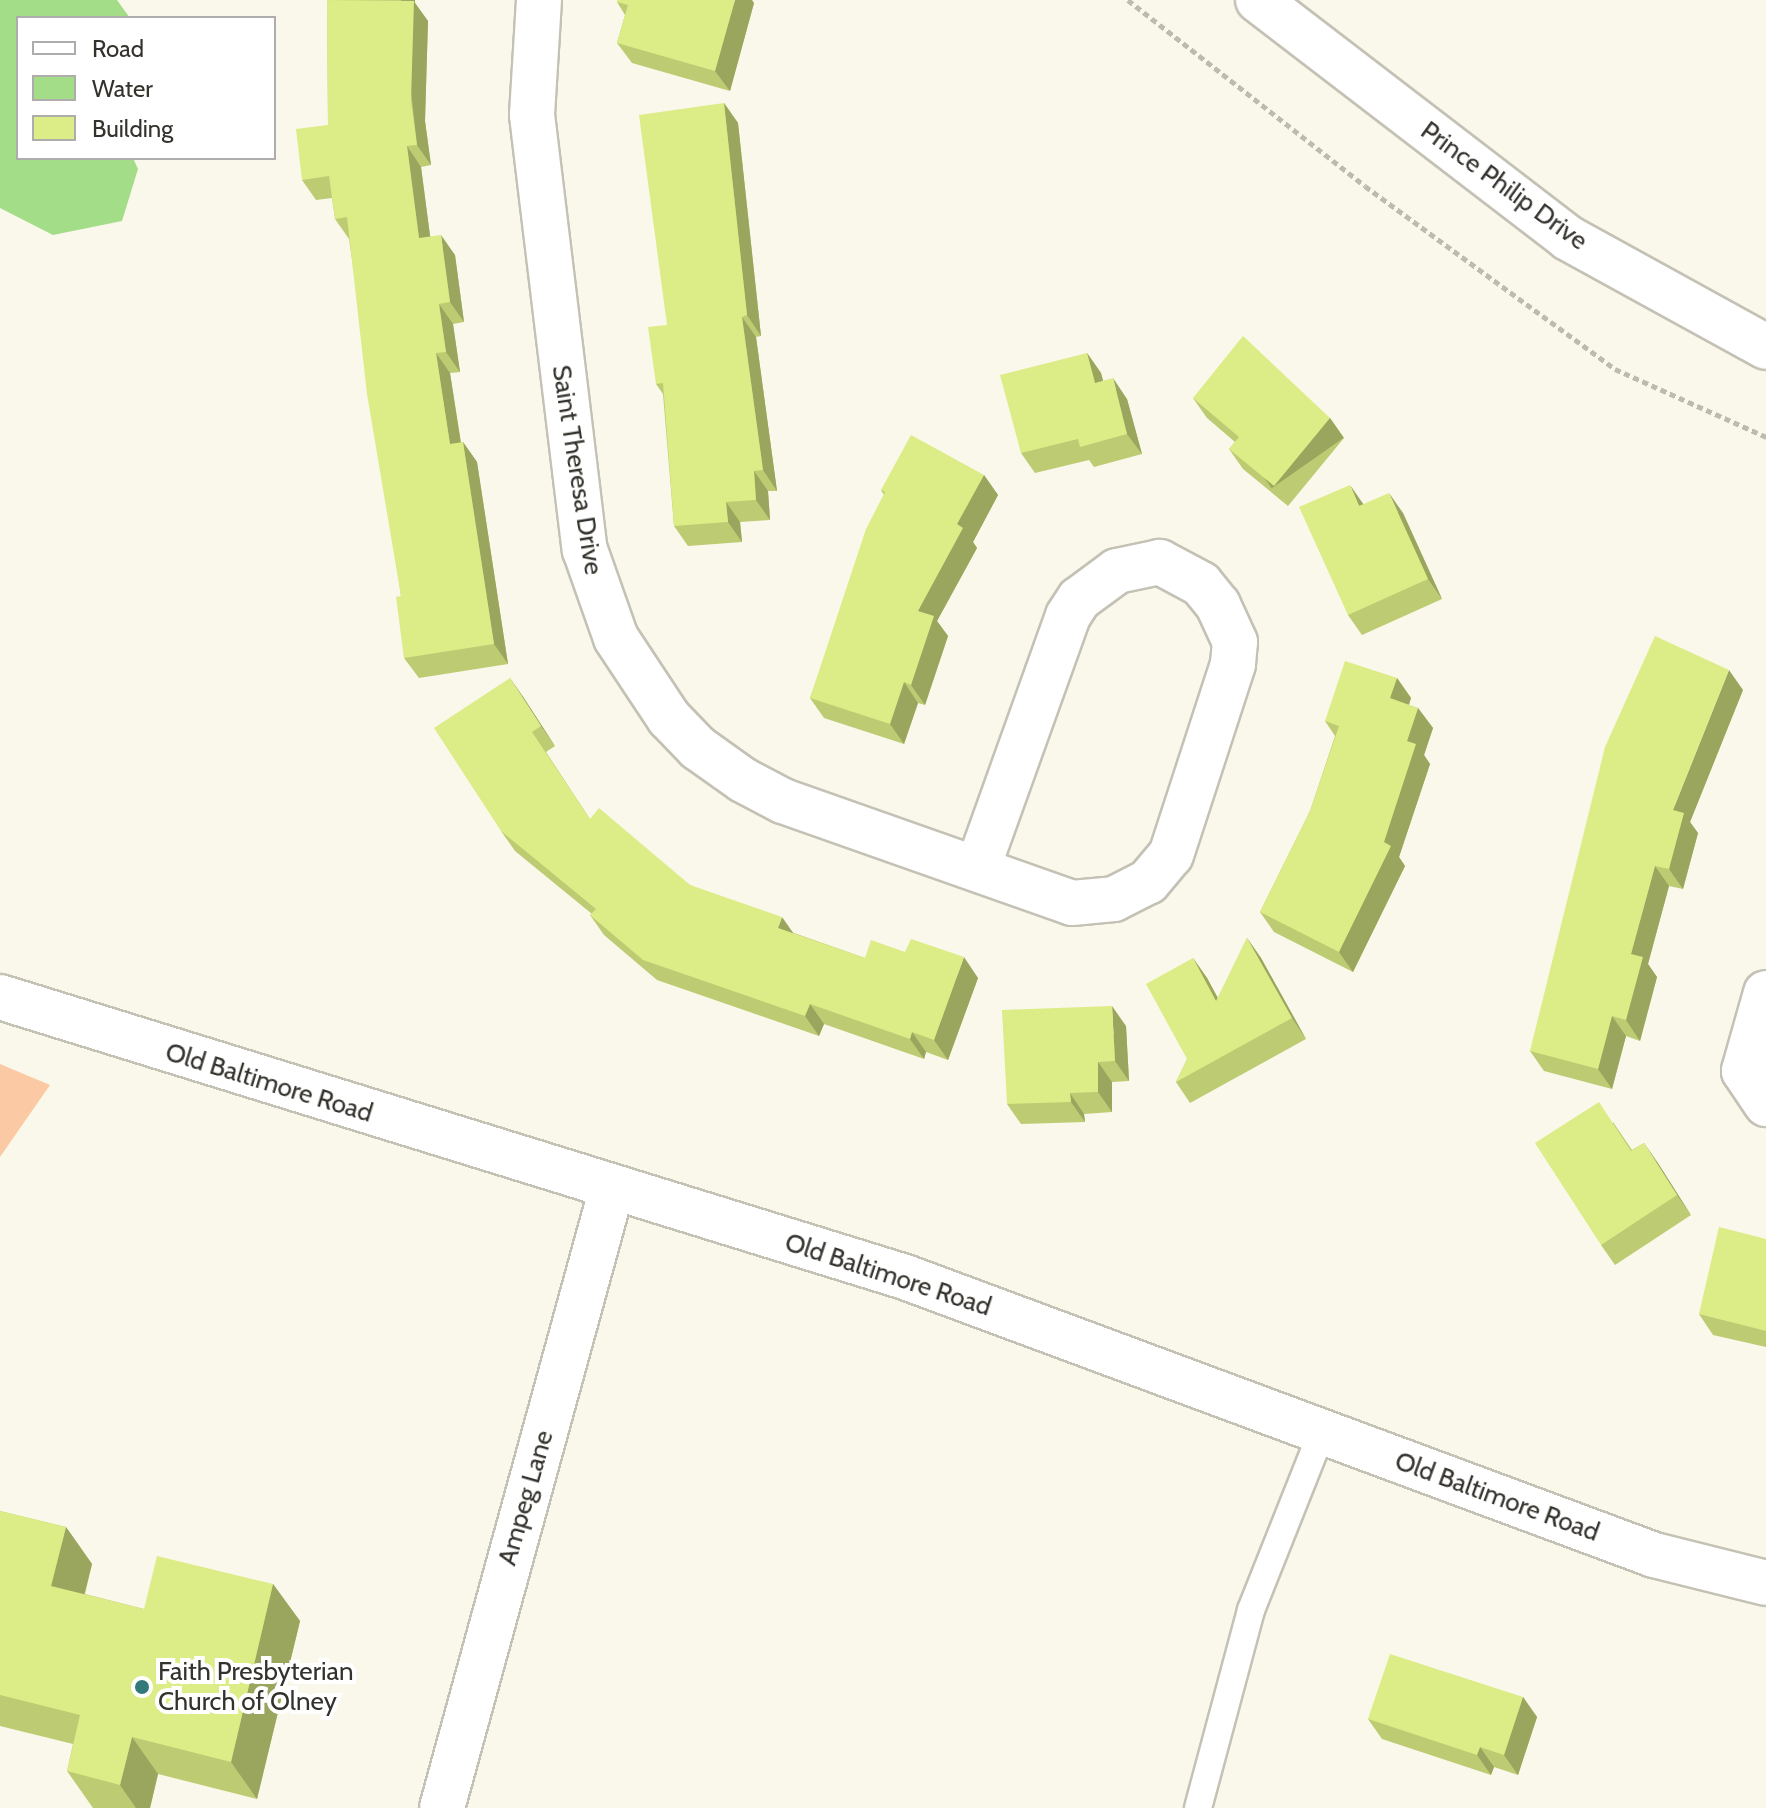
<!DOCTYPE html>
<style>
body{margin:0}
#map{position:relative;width:1766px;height:1808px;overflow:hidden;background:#faf8ea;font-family:Cabin,sans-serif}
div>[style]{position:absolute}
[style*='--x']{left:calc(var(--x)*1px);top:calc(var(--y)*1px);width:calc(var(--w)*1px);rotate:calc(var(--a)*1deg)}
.green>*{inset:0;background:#fbcaa5}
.water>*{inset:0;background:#a4dd88}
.path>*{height:5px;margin-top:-2.5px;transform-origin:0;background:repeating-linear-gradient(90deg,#bdbbb0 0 6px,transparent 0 10px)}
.roads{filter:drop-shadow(2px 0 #c4c1b5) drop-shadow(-2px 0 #c4c1b5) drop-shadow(0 2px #c4c1b5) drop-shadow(0 -2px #c4c1b5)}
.service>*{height:26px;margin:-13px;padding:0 13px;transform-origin:13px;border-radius:13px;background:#fff}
.minor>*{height:44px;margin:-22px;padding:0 22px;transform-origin:22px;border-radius:22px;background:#fff}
.tertiary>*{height:44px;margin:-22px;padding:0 22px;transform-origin:22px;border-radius:22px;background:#fff}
.wall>*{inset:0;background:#bdcb73}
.shaded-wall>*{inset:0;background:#9aa55e;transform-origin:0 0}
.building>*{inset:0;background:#dcec86}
.dots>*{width:22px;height:22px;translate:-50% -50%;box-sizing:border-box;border:4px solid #fff;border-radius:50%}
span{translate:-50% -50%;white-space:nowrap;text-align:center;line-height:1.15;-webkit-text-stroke:8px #fff;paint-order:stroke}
.street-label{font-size:26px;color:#34322d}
.poi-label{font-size:26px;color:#34322d}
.left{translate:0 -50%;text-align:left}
.legend{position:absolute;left:16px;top:16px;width:260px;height:144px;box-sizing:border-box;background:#fff;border:2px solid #aeadab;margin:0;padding:10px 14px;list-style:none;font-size:24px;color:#34322d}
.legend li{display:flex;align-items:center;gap:16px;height:40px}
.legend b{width:40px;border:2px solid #aeadab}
</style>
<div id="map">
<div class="green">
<i style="clip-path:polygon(0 1064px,50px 1085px,0 1157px)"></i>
</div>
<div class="water">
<i style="clip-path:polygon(0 0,117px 0,130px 18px,18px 18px,18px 158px,133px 158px,138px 169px,122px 221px,53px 235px,0 208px)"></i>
</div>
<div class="path">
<i style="--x:1128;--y:0;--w:301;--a:38.1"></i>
<i style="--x:1365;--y:186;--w:310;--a:36.2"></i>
<i style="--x:1615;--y:369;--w:166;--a:24.2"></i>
</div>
<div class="roads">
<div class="service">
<i style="--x:1198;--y:1808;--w:205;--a:-75"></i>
<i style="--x:1251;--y:1610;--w:192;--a:-68.3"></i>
</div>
<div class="minor">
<i style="--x:539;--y:0;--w:115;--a:93.5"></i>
<i style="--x:532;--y:115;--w:438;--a:83.1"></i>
<i style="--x:585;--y:550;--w:93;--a:70.6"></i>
<i style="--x:616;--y:638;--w:96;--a:56.5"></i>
<i style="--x:669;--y:718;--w:42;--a:46"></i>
<i style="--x:698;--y:748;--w:55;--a:35.4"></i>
<i style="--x:743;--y:780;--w:45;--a:27.7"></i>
<i style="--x:783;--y:801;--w:306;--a:19.4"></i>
<i style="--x:1072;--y:903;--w:42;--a:-5.4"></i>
<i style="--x:1114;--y:899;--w:38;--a:-27"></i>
<i style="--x:1148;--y:882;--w:35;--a:-50"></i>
<i style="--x:1171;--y:855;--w:201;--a:-72"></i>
<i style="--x:1233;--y:664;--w:22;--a:-85"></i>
<i style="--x:1235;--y:642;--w:41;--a:-114.7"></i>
<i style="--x:1218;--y:605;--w:27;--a:-129"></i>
<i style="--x:1201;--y:584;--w:47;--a:-151.8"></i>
<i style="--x:1160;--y:562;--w:44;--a:168.2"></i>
<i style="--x:1117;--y:571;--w:47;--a:143.6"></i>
<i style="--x:1079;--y:599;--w:20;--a:123"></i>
<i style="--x:1068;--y:616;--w:267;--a:109.7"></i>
<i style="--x:1766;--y:993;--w:81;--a:105.8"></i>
<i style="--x:1744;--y:1071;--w:40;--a:56"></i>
<i style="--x:442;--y:1808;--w:643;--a:-74.67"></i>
</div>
<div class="tertiary">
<i style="--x:1258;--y:0;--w:391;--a:37.5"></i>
<i style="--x:1568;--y:238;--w:226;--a:28.8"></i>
<i style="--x:0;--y:997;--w:947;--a:17.19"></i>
<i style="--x:905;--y:1277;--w:799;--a:20.36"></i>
<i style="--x:1654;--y:1555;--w:115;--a:14"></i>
</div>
</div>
<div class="wall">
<i style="clip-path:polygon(327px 0,415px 0,415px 3px,428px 21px,425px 121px,431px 165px,421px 167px,430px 236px,455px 255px,464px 322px,453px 324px,460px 372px,450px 373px,461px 442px,463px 442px,477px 462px,508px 664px,419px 678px,404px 658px,401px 596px,349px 239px,335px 219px,332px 198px,316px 200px,302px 180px,328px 125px)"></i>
<i style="clip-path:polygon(617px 2px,754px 3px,730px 91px,632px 63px,617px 43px,625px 15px)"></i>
<i style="clip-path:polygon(724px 103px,738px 123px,761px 336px,756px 337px,777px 491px,768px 491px,770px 520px,740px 522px,742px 542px,688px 546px,674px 526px,663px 394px,656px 384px,667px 325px)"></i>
<i style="clip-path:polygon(1087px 353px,1101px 373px,1103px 381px,1127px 399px,1142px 454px,1094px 467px,1089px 460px,1035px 473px,1021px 453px)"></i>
<i style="clip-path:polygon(1193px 398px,1330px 418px,1344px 438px,1288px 506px,1243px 469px,1229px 449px,1235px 442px,1207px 418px)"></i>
<i style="clip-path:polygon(984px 475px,998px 495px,973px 542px,977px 548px,937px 621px,948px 636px,925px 705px,918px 703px,904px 744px,824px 718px,810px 698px,884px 495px,881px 490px)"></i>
<i style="clip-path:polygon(1363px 504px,1403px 513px,1442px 599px,1362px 635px,1348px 615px)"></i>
<i style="clip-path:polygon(510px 678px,555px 746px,546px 752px,590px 819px,690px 885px,794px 933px,865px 958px,978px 978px,948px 1060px,926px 1052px,924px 1059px,824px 1024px,819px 1036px,657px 980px,604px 935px,590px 915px,592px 914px,515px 851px,501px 831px)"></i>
<i style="clip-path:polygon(1397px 678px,1411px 698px,1409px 705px,1418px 708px,1433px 728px,1424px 755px,1430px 764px,1399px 857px,1405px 866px,1353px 972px,1274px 932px,1260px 912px,1310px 811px,1335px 736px,1325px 721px)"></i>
<i style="clip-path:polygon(1743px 690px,1690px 822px,1698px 833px,1683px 889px,1669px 886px,1648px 964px,1657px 977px,1640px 1041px,1626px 1036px,1612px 1089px,1544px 1071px,1530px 1051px)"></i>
<i style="clip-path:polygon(1247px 938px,1261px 958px,1306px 1039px,1190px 1103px,1176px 1082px,1187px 1059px,1193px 958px,1207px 978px,1218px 998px)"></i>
<i style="clip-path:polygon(1126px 1026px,1129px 1081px,1112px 1082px,1112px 1112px,1084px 1114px,1085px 1122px,1021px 1124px,1007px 1104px)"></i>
<i style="clip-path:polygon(1613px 1122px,1632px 1150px,1644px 1143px,1691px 1215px,1615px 1265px,1601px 1245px)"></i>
<i style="clip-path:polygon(1766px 1239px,1766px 1347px,1713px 1335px,1699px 1314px)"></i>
<i style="clip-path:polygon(0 1511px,66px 1527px,92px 1564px,85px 1594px,144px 1609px,273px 1584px,300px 1621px,257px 1799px,158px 1774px,150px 1808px,93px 1808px,67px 1771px,73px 1744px,0 1726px)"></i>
<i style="clip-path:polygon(1523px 1697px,1537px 1717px,1518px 1775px,1494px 1767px,1491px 1775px,1382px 1739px,1368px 1719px)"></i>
</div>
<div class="shaded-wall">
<i style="clip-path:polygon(401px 0,415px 0,415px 3px,428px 21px,425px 121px,431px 165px,417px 145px)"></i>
<i style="clip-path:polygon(735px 0,752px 0,754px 3px,730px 91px,715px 71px)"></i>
<i style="clip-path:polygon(724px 103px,738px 123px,761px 336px,747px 315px)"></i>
<i style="clip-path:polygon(407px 146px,421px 167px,433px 258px,419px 238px)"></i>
<i style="clip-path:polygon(441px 235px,455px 255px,464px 322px,450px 302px)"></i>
<i style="clip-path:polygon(439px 304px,453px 324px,460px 372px,446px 352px)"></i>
<i style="clip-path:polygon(742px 317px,756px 337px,777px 491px,763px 470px)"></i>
<i style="clip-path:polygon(436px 353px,450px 373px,464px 464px,450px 444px)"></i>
<i style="clip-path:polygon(1087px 353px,1101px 373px,1109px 403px,1095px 383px)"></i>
<i style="clip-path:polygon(1113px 378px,1127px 399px,1142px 454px,1127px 434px)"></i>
<i style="left:1330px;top:418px;width:24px;height:88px;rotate:55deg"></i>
<i style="clip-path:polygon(463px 442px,477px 462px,508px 664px,494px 644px)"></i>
<i style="clip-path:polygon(754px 471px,768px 491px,770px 520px,756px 500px)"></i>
<i style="clip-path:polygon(984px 475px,998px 495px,973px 542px,977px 548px,937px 621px,948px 636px,925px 705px,911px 685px,918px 611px,957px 524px)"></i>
<i style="clip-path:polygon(1350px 485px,1364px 505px,1359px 506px)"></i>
<i style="clip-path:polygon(1389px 493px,1403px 513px,1442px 599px,1428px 579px)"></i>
<i style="clip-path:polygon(726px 502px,740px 522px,742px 542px,728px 522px)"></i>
<i style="clip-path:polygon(1729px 670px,1743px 690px,1690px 822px,1698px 833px,1683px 889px,1669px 869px,1673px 810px)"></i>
<i style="clip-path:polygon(510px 678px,524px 698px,555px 746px,541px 726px)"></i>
<i style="clip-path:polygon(1397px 678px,1411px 698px,1404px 719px,1390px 698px)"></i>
<i style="clip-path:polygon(904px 682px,918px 703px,904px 744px,890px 724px)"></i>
<i style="clip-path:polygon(1418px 708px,1433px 728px,1424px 755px,1430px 764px,1399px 857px,1405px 866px,1353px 972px,1339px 952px,1384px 842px,1407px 741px)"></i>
<i style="clip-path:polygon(1655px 866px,1669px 886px,1648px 964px,1657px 977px,1640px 1041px,1626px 1020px,1631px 954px)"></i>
<i style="clip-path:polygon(782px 917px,796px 937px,778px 928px)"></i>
<i style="clip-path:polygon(1247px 938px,1261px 958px,1306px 1039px,1292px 1018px)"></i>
<i style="clip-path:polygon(964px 957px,978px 978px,948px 1060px,934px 1040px)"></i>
<i style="clip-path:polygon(1193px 958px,1207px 978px,1230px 1021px,1216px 1001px)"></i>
<i style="clip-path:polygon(810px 1004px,824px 1024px,819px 1036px,805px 1016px)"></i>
<i style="clip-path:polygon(1112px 1006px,1126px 1026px,1129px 1081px,1115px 1061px)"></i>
<i style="clip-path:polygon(1612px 1016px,1626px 1036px,1612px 1089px,1598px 1069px)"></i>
<i style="clip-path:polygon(912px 1032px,926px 1052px,924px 1059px,910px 1039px)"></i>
<i style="clip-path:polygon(1098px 1062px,1112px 1082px,1112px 1112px,1098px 1092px)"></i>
<i style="clip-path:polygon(1070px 1093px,1084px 1114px,1085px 1122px,1071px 1102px)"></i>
<i style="clip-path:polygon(1644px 1143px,1658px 1163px,1691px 1215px,1677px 1195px)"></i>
<i style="clip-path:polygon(66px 1527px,92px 1564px,77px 1623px,51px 1586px)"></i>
<i style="clip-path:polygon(273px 1584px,300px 1621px,257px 1799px,231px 1762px)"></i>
<i style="clip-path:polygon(1523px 1697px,1537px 1717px,1518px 1775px,1504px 1755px)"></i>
<i style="clip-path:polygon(132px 1737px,158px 1774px,150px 1808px,136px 1808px,120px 1785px)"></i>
<i style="clip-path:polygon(1480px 1747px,1494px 1767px,1491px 1775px,1477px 1755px)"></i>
</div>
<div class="building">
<i style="clip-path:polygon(327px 0,414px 1px,411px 100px,417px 145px,407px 146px,419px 238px,441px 235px,450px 302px,439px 304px,446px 352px,436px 353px,450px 444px,463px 442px,494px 644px,404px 658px,396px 597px,401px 596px,367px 394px,347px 217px,335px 219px,329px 176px,302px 180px,296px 129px,328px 125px)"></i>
<i style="clip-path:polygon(617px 0,735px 0,715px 71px,617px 43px,628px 5px,617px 2px)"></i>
<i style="clip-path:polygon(724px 103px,747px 315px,742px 317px,763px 470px,754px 471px,756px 500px,726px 502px,728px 522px,674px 526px,663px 383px,656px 384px,648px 327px,667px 325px,639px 115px)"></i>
<i style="clip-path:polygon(1243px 336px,1330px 418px,1274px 486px,1229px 449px,1239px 437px,1193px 398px)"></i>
<i style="clip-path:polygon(1087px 353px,1095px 383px,1113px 378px,1127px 434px,1080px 447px,1078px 439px,1021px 453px,1000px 375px)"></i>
<i style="clip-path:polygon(911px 435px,984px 475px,957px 524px,963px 528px,918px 611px,934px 616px,911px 685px,904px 682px,890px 724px,810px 698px,866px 529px,885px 492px,881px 490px)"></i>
<i style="clip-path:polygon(1350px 485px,1359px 506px,1389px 493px,1428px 579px,1348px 615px,1299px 507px)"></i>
<i style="clip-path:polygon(1655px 636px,1729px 670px,1673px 810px,1684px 813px,1669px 869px,1655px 866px,1631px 954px,1643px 957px,1626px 1020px,1612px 1016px,1598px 1069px,1530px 1051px,1605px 747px)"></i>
<i style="clip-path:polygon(1345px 661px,1397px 678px,1390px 698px,1418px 708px,1407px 741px,1416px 744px,1384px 842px,1391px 846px,1339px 952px,1260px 912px,1310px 811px,1339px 726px,1325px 721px)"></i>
<i style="clip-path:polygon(510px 678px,541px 726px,532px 732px,590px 819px,599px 808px,690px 885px,782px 917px,778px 928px,865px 958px,871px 940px,905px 952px,911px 939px,964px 957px,934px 1040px,912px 1032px,910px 1039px,810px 1004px,805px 1016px,643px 960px,590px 915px,596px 909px,501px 831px,434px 728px)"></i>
<i style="clip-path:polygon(1247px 938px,1292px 1018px,1176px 1082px,1187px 1059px,1146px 984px,1193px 958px,1216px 1001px)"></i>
<i style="clip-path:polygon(1112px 1006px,1115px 1061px,1098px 1062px,1098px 1092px,1070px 1093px,1071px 1102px,1007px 1104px,1002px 1010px)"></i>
<i style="clip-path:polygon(1599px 1102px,1631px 1151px,1644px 1143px,1677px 1195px,1601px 1245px,1535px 1143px)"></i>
<i style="clip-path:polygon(1719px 1227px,1766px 1239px,1766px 1331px,1699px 1314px)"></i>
<i style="clip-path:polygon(0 1511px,66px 1527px,51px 1586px,144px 1609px,157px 1556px,273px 1584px,231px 1762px,132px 1737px,120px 1785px,67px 1771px,80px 1715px,0 1695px)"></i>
<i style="clip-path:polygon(1390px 1654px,1523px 1697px,1504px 1755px,1480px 1747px,1477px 1755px,1368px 1719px)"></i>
</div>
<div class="dots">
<i style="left:142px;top:1687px;background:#317a79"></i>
</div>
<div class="street-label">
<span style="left:1504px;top:186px;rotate:36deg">Prince Philip Drive</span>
<span style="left:577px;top:470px;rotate:81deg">Saint Theresa Drive</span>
<span style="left:269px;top:1083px;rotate:17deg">Old Baltimore Road</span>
<span style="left:888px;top:1275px;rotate:18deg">Old Baltimore Road</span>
<span style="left:1497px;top:1497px;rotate:20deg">Old Baltimore Road</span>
<span style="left:526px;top:1498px;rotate:-74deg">Ampeg Lane</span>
</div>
<div class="poi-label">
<span class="left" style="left:158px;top:1687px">Faith Presbyterian<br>Church of Olney</span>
</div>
<ul class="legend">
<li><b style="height:10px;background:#fff"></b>Road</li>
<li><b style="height:22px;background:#a4dd88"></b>Water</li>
<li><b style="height:22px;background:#dcec86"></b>Building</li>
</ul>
</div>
